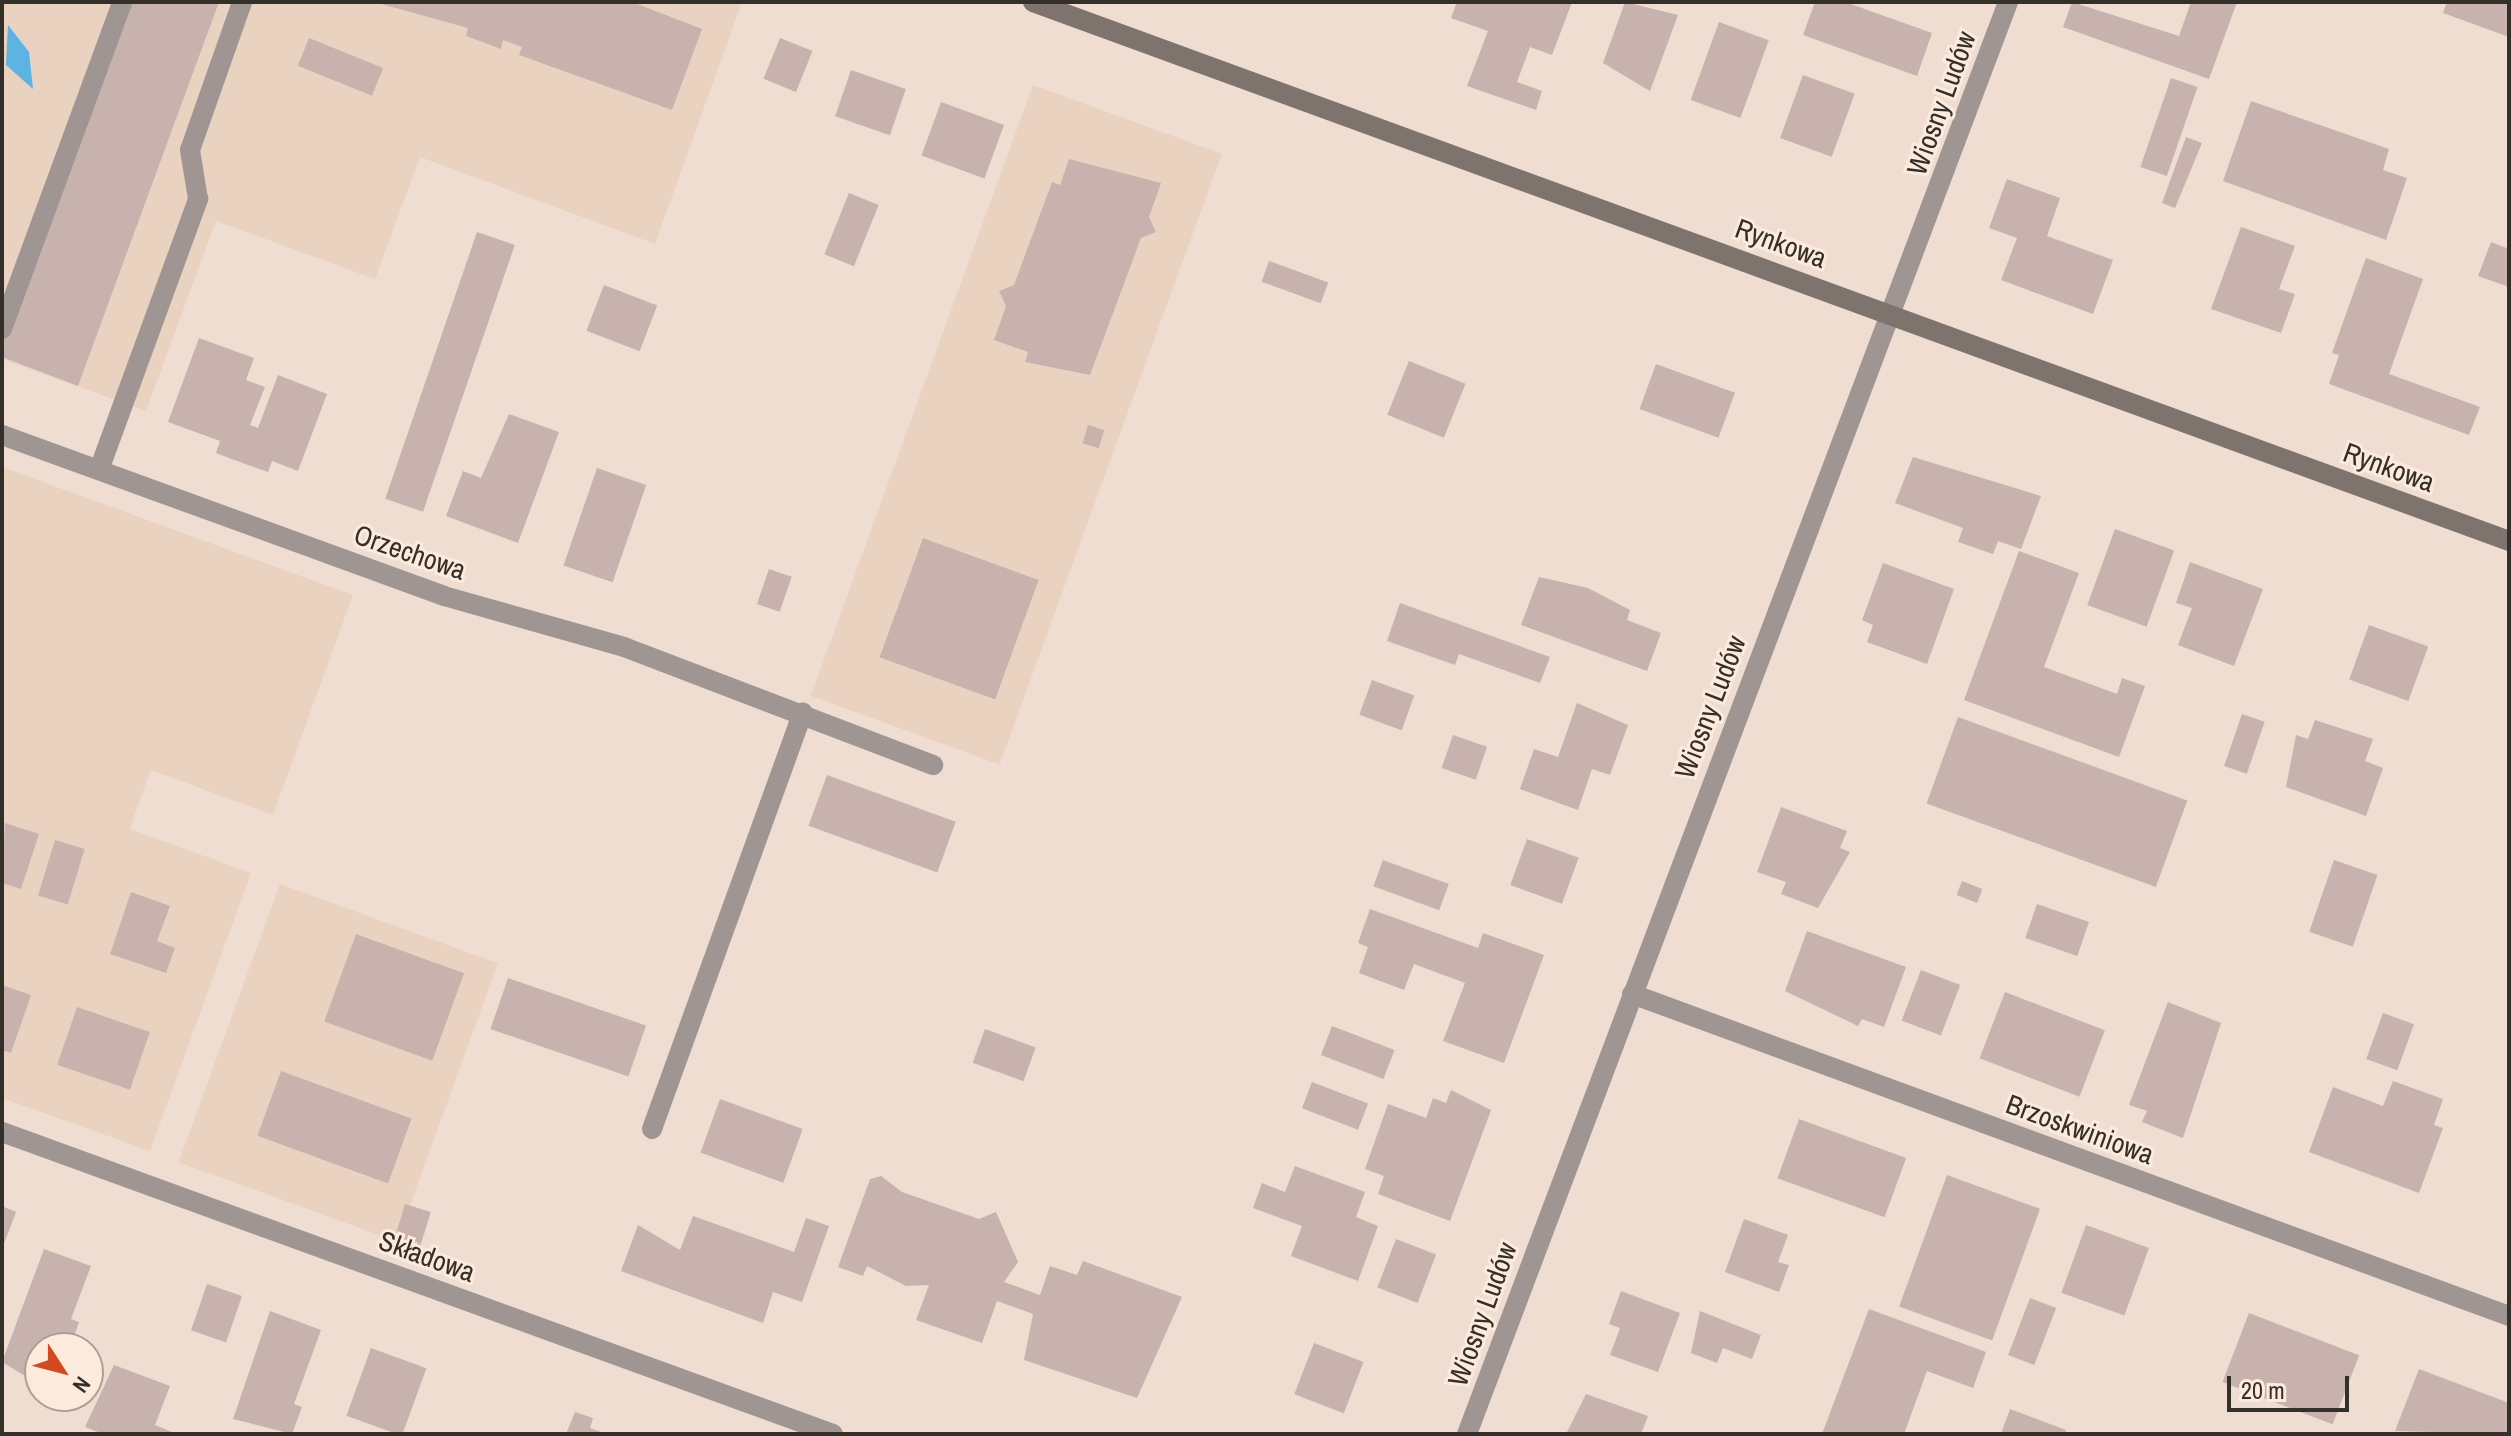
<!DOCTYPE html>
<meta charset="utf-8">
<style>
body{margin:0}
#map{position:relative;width:2511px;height:1436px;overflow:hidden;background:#eeddd0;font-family:"Archivo Narrow",sans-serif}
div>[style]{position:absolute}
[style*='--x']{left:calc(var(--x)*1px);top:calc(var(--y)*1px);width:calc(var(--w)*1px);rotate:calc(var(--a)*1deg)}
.built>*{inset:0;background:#ead2c0;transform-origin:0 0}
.water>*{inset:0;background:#5db3e1}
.building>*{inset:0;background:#c8b2ae;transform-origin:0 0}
.street>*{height:20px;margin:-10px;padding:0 10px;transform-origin:10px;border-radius:10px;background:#9f9693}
.secondary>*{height:20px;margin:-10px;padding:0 10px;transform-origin:10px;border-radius:10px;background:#7f736e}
span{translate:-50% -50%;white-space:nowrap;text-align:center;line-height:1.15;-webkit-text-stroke:6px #fceadd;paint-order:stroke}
.street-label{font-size:28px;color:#352f2a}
.frame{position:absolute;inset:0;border:4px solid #352f2a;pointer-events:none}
.north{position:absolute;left:24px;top:1332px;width:80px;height:80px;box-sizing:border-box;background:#fceadd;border:2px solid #ac9f95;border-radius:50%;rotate:126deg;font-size:22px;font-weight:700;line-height:32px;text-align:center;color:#352f2a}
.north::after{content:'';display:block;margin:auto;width:28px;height:36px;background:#d24a20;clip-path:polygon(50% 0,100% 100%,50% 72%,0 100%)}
.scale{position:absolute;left:2227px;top:1376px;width:122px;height:36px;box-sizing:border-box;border:4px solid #352f2a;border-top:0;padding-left:10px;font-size:24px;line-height:28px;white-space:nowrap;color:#352f2a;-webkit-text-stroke:6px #fceadd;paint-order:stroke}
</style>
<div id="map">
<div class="built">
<i style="clip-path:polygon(2px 2px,742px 2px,655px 244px,420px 157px,375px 279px,216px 221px,146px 411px,2px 359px)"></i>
<i style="left:1033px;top:85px;width:201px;height:650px;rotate:20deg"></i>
<i style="clip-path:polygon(2px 467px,353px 595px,273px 815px,151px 770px,142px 794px,130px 829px,251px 873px,150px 1151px,2px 1098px)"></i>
<i style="left:280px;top:884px;width:232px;height:296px;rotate:20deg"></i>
</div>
<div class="water">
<i style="clip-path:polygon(8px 25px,29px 52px,33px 89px,6px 65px)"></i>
</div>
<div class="building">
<i style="clip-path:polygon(122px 2px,219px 2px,78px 386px,2px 357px,2px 332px)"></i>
<i style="clip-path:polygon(374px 2px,632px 2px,702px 29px,672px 110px,519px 55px,522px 47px,503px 40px,501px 49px,466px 36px,468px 28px)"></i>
<i style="clip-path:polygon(1457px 2px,1572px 2px,1552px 55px,1530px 47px,1517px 82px,1542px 91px,1536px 110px,1467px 86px,1488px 31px,1451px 18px)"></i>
<i style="clip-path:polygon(1625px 2px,1678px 15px,1650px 91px,1603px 63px)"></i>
<i style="clip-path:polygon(1815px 2px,1845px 2px,1932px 33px,1917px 76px,1803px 35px)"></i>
<i style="clip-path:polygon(2072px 2px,2179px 36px,2191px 2px,2237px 2px,2209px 79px,2063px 27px)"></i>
<i style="clip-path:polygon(2447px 2px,2509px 2px,2509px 37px,2443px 13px)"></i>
<i style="left:1719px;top:22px;width:53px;height:83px;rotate:20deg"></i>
<i style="left:309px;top:38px;width:80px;height:30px;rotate:22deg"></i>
<i style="left:780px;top:38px;width:35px;height:44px;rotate:22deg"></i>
<i style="left:851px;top:70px;width:58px;height:49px;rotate:19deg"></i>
<i style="left:1803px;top:75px;width:55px;height:67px;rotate:20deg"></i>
<i style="left:2171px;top:78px;width:28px;height:94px;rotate:19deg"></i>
<i style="clip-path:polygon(2251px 101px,2389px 149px,2383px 170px,2407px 178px,2386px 240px,2223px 181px)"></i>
<i style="left:941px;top:102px;width:67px;height:57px;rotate:20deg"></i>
<i style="clip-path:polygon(2186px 137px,2202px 143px,2175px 208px,2162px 203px)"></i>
<i style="clip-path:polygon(1069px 159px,1161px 183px,1149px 217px,1156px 232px,1141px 238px,1090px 375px,1025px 362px,1028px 352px,994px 340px,1006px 306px,999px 291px,1014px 285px,1052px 182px,1060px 185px)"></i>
<i style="clip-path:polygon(2007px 179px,2060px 198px,2047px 236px,2113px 260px,2093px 314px,2001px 280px,2017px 238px,1989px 228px)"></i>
<i style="left:849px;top:193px;width:32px;height:66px;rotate:22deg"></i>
<i style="clip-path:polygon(2241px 227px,2295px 246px,2279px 289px,2295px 294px,2281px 333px,2211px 309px)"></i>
<i style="left:477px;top:232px;width:40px;height:282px;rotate:19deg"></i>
<i style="clip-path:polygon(2491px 242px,2509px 249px,2509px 287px,2478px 276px)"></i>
<i style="clip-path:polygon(2366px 258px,2423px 279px,2389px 374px,2480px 407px,2469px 435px,2329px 384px,2339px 355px,2332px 353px)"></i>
<i style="left:1269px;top:261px;width:63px;height:22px;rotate:20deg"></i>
<i style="left:604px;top:285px;width:57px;height:49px;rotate:21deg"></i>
<i style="clip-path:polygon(199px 338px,254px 358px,246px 380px,265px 387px,250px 425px,258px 428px,278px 375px,327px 394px,298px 471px,272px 461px,268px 472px,237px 461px,216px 453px,220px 441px,168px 422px)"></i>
<i style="left:1409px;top:361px;width:61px;height:58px;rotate:22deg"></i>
<i style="left:1656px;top:364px;width:84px;height:48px;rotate:20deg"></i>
<i style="clip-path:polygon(509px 414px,559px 432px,518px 543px,446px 516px,463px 471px,481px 478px)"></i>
<i style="left:1088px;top:425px;width:17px;height:19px;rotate:17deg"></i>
<i style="clip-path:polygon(1913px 457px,2041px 496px,2021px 549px,1998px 541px,1993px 554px,1958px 542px,1963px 528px,1895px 503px)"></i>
<i style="left:597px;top:468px;width:52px;height:103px;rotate:19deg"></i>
<i style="left:2115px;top:529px;width:63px;height:81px;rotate:20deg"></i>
<i style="left:923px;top:538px;width:123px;height:127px;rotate:20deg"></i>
<i style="clip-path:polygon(2019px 551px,2079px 573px,2044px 667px,2117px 694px,2122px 678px,2145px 686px,2119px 757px,1964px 700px)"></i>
<i style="clip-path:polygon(2190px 562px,2263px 589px,2234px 666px,2178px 645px,2192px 608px,2176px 603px)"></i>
<i style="clip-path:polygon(1883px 563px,1954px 589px,1927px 664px,1867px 642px,1873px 625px,1862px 620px)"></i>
<i style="left:769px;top:569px;width:24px;height:37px;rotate:19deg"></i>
<i style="clip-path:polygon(1539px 577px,1588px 588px,1630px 610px,1627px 620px,1661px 633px,1647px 671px,1521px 625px)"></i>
<i style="clip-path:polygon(1400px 603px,1550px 657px,1540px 683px,1459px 654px,1455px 665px,1387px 641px)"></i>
<i style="left:2369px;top:625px;width:63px;height:58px;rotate:20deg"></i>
<i style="left:1372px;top:680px;width:45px;height:37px;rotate:20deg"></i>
<i style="clip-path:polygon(1577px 703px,1628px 725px,1610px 775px,1592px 769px,1578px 810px,1520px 789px,1534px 749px,1558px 757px)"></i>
<i style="left:2242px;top:714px;width:24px;height:55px;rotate:19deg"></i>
<i style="left:1958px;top:717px;width:244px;height:92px;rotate:20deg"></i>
<i style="clip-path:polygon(2315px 720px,2373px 739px,2365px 761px,2383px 768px,2366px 816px,2286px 787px,2296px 735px,2308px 739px)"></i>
<i style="left:1453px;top:735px;width:36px;height:35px;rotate:19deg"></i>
<i style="left:827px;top:775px;width:137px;height:54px;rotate:20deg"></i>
<i style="clip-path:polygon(1781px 807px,1847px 831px,1840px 848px,1850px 852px,1818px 908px,1781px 894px,1786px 882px,1757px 872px)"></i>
<i style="clip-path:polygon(5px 823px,39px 834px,21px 889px,2px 883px)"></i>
<i style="left:1527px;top:839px;width:55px;height:49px;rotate:20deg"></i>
<i style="left:55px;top:840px;width:31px;height:58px;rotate:17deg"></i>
<i style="left:1383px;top:860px;width:70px;height:28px;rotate:20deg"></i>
<i style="left:2334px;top:860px;width:46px;height:76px;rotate:19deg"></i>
<i style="left:1962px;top:881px;width:22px;height:15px;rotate:21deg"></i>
<i style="clip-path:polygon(131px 892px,170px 906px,157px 941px,175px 948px,166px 973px,110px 954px)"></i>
<i style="left:2037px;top:904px;width:55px;height:36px;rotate:19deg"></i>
<i style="clip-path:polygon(1370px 909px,1478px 948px,1483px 933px,1544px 955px,1504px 1063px,1443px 1041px,1465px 983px,1414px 964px,1404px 990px,1359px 973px,1368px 947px,1358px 943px)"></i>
<i style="clip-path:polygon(1807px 931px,1906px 967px,1884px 1027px,1862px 1019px,1858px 1026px,1785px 991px)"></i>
<i style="left:356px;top:934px;width:115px;height:93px;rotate:20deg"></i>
<i style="left:1921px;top:970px;width:42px;height:54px;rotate:21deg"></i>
<i style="left:508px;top:978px;width:146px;height:54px;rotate:19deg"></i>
<i style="clip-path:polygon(2px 985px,31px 995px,11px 1053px,2px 1050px)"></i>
<i style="left:2005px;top:992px;width:107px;height:71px;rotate:21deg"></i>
<i style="clip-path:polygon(2168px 1002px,2221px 1023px,2183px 1138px,2142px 1122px,2147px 1111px,2129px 1105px)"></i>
<i style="left:77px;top:1007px;width:77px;height:61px;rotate:19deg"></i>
<i style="left:2383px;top:1013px;width:33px;height:49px;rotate:20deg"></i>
<i style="left:1332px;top:1026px;width:67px;height:31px;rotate:21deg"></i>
<i style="left:985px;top:1029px;width:54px;height:36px;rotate:20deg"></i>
<i style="left:281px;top:1071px;width:139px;height:69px;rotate:20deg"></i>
<i style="clip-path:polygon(2393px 1081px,2443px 1099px,2434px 1125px,2443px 1128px,2419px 1193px,2309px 1152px,2333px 1087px,2383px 1106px)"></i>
<i style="left:1312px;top:1082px;width:60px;height:28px;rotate:21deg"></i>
<i style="clip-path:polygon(1451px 1090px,1491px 1110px,1450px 1221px,1378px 1194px,1384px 1176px,1365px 1169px,1388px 1104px,1426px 1118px,1433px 1098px,1446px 1103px)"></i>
<i style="left:720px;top:1099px;width:88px;height:57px;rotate:20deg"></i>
<i style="left:1799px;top:1119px;width:114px;height:63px;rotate:20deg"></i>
<i style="clip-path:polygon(1295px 1166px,1365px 1192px,1356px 1217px,1378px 1226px,1358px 1281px,1291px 1256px,1302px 1226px,1253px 1208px,1262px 1183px,1285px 1192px)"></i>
<i style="left:1947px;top:1175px;width:99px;height:140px;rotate:20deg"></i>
<i style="clip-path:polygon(881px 1176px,902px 1192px,979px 1219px,996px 1212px,1018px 1262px,1004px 1282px,1040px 1295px,1050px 1266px,1077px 1275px,1083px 1261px,1182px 1297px,1137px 1398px,1024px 1360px,1033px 1314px,997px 1301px,982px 1343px,916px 1320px,929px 1285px,906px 1286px,867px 1266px,863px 1276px,838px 1267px,870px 1179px)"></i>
<i style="left:405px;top:1204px;width:27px;height:41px;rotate:17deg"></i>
<i style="clip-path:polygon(2px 1206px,16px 1212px,2px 1249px)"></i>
<i style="clip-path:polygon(693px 1216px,794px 1252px,806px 1218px,829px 1226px,802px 1302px,773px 1292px,763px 1323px,621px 1271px,638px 1225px,680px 1250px)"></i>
<i style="clip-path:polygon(1744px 1219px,1788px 1235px,1778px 1262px,1789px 1265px,1779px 1292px,1725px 1272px)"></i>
<i style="left:2086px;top:1225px;width:67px;height:72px;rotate:20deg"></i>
<i style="left:1396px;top:1239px;width:43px;height:52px;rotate:21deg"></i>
<i style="clip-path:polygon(44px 1249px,91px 1266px,71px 1319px,79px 1322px,70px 1348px,40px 1348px,40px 1385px,2px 1362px)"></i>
<i style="left:207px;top:1284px;width:37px;height:49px;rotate:19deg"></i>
<i style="clip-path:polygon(1621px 1291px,1680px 1313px,1658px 1372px,1610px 1355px,1620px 1328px,1609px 1324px)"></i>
<i style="left:2030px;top:1298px;width:28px;height:61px;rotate:21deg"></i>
<i style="clip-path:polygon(1869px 1309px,1986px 1352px,1973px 1388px,1927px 1371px,1904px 1434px,1822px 1434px)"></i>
<i style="clip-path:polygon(270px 1311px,321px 1330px,294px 1404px,302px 1407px,292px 1434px,233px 1419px)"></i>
<i style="clip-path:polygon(1700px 1311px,1761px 1335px,1752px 1359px,1723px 1348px,1717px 1363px,1691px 1353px)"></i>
<i style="left:2249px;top:1313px;width:118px;height:74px;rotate:21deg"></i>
<i style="left:1314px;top:1343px;width:53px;height:55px;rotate:21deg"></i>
<i style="left:371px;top:1348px;width:59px;height:72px;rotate:20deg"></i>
<i style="clip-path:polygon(114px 1365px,170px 1386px,155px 1425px,177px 1434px,103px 1434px,85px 1427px)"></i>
<i style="clip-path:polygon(2419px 1369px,2509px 1403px,2509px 1434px,2395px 1431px)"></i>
<i style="clip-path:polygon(1586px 1394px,1648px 1416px,1641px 1434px,1566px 1434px)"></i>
<i style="clip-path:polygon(2010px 1409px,2066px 1430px,2065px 1434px,2001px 1434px)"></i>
<i style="clip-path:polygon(575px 1412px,593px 1418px,590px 1428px,607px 1434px,566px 1434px)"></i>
</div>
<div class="street">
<i style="--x:2;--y:329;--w:348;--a:-69.8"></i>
<i style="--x:2;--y:435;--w:470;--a:20"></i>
<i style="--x:444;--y:596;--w:187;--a:15.8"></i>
<i style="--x:624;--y:647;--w:331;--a:20.9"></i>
<i style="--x:99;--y:470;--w:289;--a:-69.9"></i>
<i style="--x:198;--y:199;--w:50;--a:-99.3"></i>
<i style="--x:190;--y:150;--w:157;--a:-70.6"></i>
<i style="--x:1632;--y:994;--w:934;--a:20.16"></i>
<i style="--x:652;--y:1129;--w:443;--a:-70.1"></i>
<i style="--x:2;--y:1132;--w:884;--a:19.97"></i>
<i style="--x:1467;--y:1434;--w:1531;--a:-69.3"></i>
</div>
<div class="secondary">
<i style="--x:1033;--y:2;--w:1571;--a:20.06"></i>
</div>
<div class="street-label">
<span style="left:1941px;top:103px;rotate:-70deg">Wiosny Ludów</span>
<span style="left:1781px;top:243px;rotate:20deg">Rynkowa</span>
<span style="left:2389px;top:467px;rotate:20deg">Rynkowa</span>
<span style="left:410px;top:552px;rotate:19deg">Orzechowa</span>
<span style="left:1710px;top:707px;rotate:-69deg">Wiosny Ludów</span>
<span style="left:2080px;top:1129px;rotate:20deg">Brzoskwiniowa</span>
<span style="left:427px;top:1256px;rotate:20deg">Składowa</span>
<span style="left:1482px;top:1314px;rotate:-70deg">Wiosny Ludów</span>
</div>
<div class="frame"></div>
<div class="north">N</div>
<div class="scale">20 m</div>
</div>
